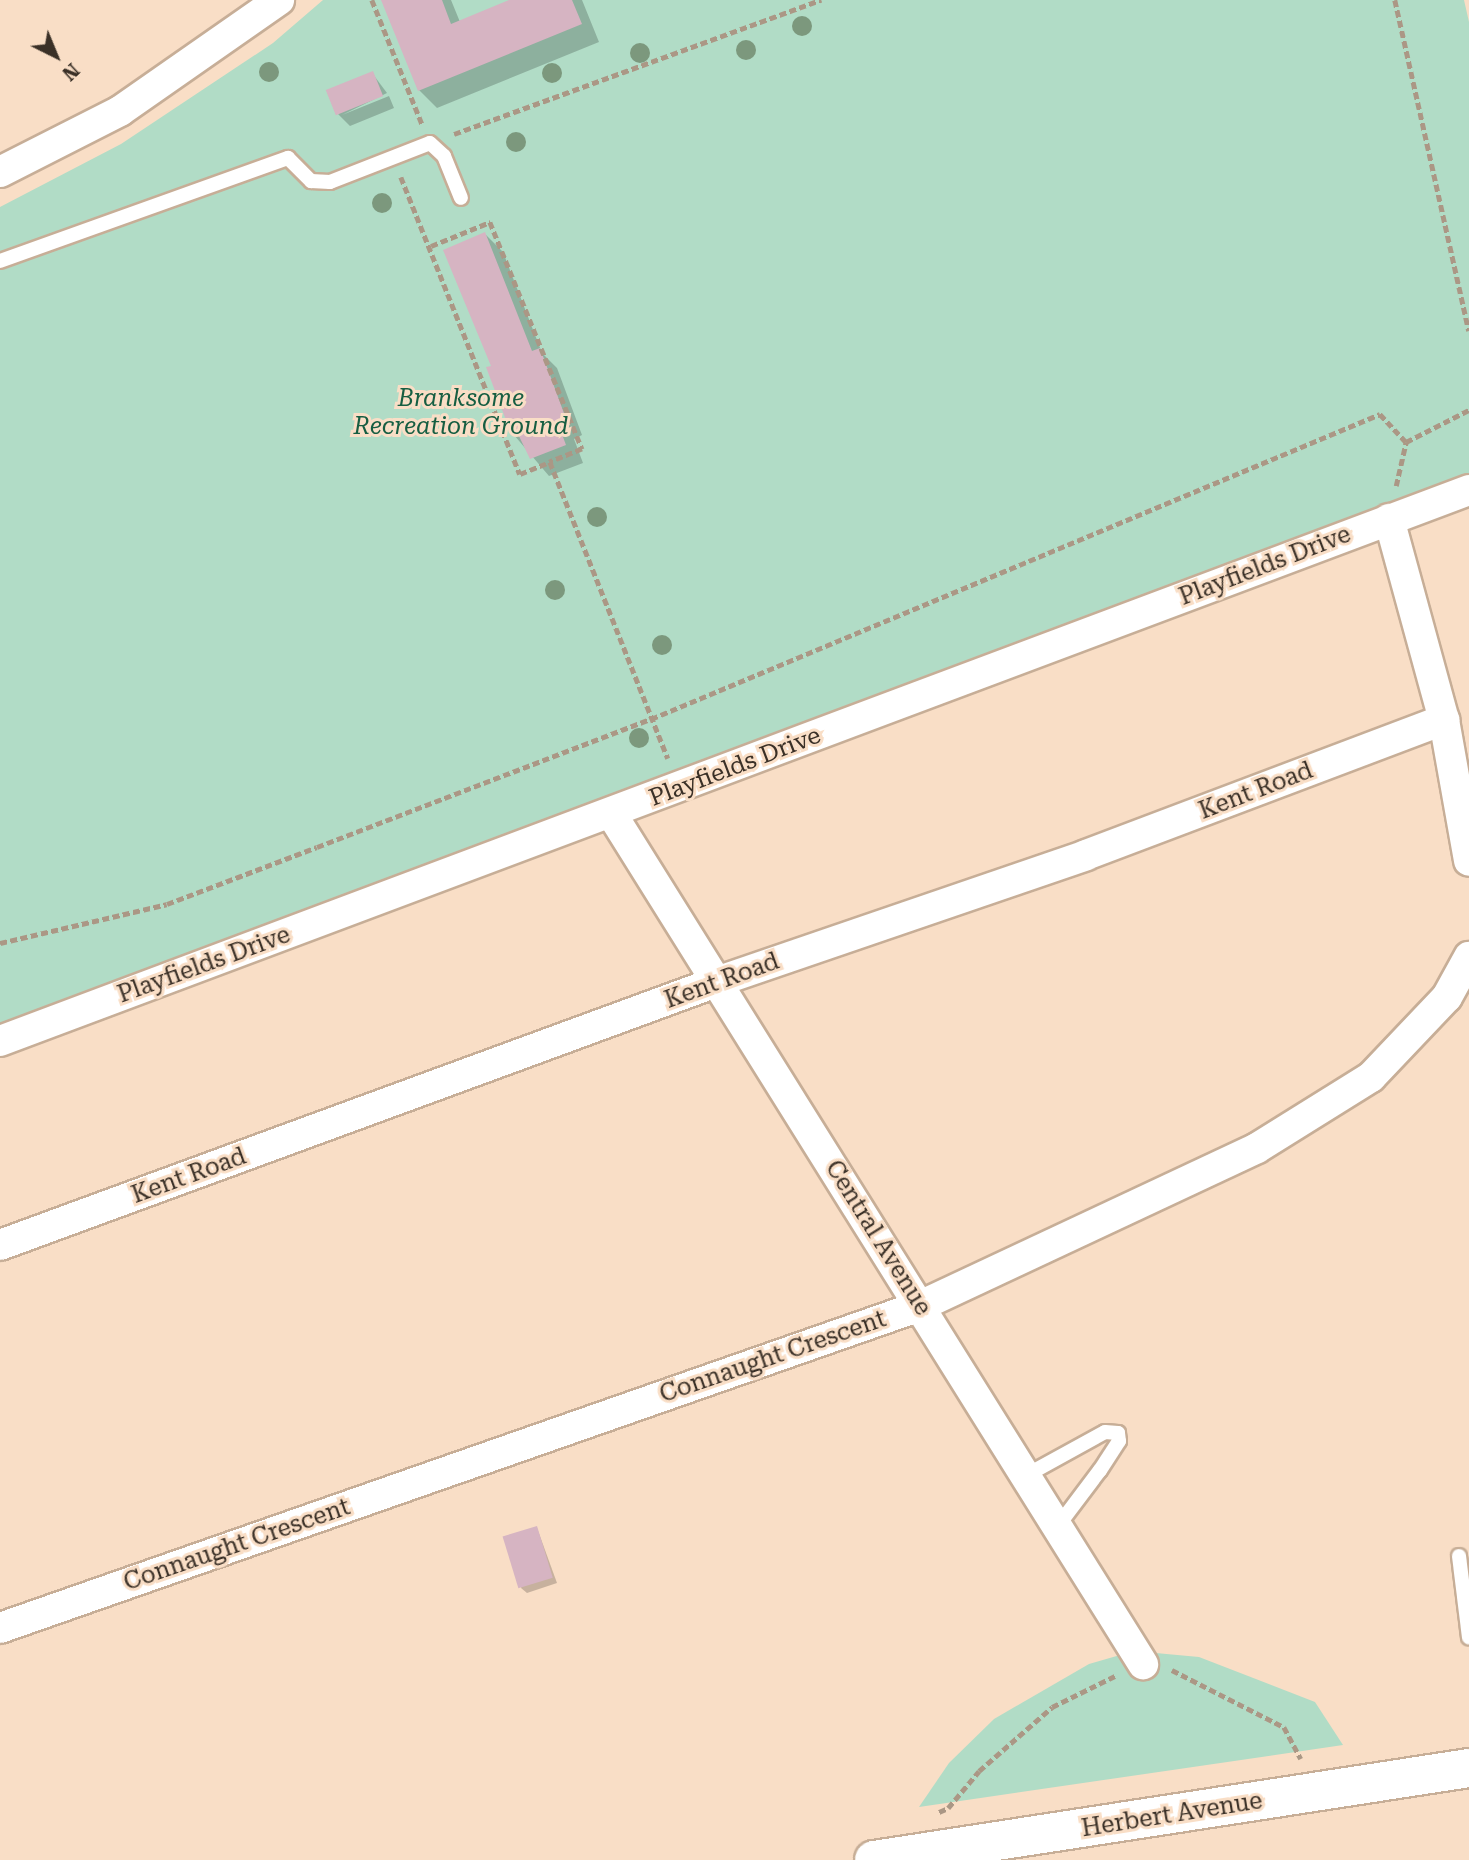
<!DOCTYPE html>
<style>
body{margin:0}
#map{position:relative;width:1469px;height:1860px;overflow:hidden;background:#f9dec6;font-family:"Roboto Serif",serif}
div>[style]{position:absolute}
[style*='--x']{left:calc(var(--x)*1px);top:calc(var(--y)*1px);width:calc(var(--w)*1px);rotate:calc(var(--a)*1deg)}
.green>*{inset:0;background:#b1dcc6}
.shadow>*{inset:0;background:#0003}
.building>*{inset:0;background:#d6b4c2;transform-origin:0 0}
.path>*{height:4.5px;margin-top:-2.25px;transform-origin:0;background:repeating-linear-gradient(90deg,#ab9785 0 7px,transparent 0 10.5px)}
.roads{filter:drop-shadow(2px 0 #c7ae97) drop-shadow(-2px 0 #c7ae97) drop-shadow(0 2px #c7ae97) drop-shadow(0 -2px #c7ae97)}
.lane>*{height:14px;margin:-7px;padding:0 7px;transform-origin:7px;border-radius:7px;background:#fff}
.street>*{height:30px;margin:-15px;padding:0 15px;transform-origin:15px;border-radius:15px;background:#fff}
.secondary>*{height:38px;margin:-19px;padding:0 19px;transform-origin:19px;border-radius:19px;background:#fff}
.trees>*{width:20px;height:20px;margin:-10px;border-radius:50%;background:#7c987d}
span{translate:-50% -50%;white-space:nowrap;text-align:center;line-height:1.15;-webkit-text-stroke:6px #f9dec6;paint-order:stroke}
.park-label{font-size:24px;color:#165e42;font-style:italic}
.street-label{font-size:24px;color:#3a3027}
.north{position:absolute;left:21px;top:21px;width:70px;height:70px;-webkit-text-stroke:5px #f9dec6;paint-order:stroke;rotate:137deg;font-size:19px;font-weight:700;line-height:28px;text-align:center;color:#3a3027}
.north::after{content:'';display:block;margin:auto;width:24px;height:32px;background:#3a3027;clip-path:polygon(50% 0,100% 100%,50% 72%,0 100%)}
</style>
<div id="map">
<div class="green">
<i style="clip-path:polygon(323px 0,1464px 0,1469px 22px,1469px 478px,0 1026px,0 207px,121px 144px,273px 43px)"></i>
<i style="clip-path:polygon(1134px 1651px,1199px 1657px,1315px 1702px,1343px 1745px,919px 1807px,949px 1763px,994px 1719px,1089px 1664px)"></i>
</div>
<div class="shadow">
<i style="clip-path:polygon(383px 0,451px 0,460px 22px,514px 0,582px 0,599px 42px,437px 108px,419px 90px)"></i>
<i style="clip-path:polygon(372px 73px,387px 93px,342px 115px,389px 96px,394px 108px,350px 126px,338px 114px)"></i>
<i style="clip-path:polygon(485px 234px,503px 252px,542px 353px,557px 368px,582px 435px,574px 439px,583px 463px,549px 476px,514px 435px,493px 367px)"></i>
<i style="clip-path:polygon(537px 1528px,557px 1583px,527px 1593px,521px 1588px)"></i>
</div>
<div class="building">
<i style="clip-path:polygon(381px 0,442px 0,451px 24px,509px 0,572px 0,582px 24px,418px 91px)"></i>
<i style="left:373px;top:71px;width:27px;height:51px;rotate:68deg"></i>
<i style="clip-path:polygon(485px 232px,532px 351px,540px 348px,565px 416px,557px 421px,566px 445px,530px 459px,518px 434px,512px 436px,486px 367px,491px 366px,443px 250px)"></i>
<i style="left:537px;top:1526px;width:54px;height:36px;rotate:73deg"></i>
</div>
<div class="path">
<i style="--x:372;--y:0;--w:134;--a:68"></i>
<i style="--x:1395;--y:0;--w:339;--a:77.4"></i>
<i style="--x:454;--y:134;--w:391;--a:-20.1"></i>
<i style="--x:401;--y:177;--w:320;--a:68.2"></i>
<i style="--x:520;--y:474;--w:32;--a:-22"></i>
<i style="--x:550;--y:462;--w:319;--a:68.3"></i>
<i style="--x:431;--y:246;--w:64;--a:-22.1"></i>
<i style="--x:490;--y:222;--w:245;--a:67.9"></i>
<i style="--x:582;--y:449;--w:35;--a:158"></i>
<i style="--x:1396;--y:486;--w:45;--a:-77.2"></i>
<i style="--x:0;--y:943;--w:171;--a:-13.1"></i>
<i style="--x:167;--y:904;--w:160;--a:-20.8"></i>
<i style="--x:317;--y:847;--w:358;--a:-21"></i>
<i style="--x:651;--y:719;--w:790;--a:-22.7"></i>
<i style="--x:1380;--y:414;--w:38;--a:47"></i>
<i style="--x:1406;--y:442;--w:71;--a:-26.9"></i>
<i style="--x:1172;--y:1670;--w:126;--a:27"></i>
<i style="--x:1284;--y:1727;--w:36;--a:62"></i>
<i style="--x:939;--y:1812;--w:10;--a:-24"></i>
<i style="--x:948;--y:1808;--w:48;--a:-50"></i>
<i style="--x:979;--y:1771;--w:97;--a:-41.2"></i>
<i style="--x:1052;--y:1707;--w:70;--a:-26.2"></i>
</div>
<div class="roads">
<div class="lane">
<i style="--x:0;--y:261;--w:306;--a:-19.7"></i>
<i style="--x:288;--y:158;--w:33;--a:45"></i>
<i style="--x:311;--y:181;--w:19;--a:3"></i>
<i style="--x:330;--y:182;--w:107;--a:-21.3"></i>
<i style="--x:430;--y:143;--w:19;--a:43"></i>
<i style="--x:444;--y:156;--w:45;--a:68"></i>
<i style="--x:1025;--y:1476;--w:91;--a:-28.8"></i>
<i style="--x:1105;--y:1432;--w:13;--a:4"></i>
<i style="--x:1118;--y:1433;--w:8;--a:83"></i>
<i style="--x:1119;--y:1441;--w:35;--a:123"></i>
<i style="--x:1100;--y:1470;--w:71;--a:127"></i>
<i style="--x:1459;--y:1556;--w:82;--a:83"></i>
</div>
<div class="street">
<i style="--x:0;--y:172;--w:135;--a:-26.9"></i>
<i style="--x:120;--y:111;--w:194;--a:-34.9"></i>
<i style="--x:1389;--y:519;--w:208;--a:74.7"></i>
<i style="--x:1444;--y:720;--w:143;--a:79.9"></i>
<i style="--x:611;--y:813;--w:1004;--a:57.99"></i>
<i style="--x:0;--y:1041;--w:1569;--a:-20.56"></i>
<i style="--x:0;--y:1245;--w:766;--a:-20.16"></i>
<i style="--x:719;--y:981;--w:388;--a:-18.9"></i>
<i style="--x:1086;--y:855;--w:383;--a:-20.7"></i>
<i style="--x:0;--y:1628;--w:975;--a:-19.29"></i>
<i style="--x:920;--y:1306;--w:372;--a:-25.1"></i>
<i style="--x:1257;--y:1148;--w:134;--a:-31.9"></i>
<i style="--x:1371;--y:1077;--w:110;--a:-46.5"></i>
<i style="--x:1447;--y:997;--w:46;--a:-61.2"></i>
</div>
<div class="secondary">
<i style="--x:874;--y:1860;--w:602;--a:-8.79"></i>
</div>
</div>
<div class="trees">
<i style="left:802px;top:26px"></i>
<i style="left:746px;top:50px"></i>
<i style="left:640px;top:53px"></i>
<i style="left:269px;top:72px"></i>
<i style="left:552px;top:73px"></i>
<i style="left:516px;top:142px"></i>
<i style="left:382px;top:203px"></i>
<i style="left:597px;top:517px"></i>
<i style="left:555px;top:590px"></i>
<i style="left:662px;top:645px"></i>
<i style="left:639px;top:738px"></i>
</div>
<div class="park-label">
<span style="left:461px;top:413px">Branksome<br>Recreation Ground</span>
</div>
<div class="street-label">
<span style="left:1265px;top:566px;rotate:-21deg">Playfields Drive</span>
<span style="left:735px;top:767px;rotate:-21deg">Playfields Drive</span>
<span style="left:1256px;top:791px;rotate:-21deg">Kent Road</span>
<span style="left:204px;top:965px;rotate:-20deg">Playfields Drive</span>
<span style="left:722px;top:981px;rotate:-20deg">Kent Road</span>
<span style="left:189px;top:1176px;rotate:-20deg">Kent Road</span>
<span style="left:878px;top:1238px;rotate:58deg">Central Avenue</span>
<span style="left:773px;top:1357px;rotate:-19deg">Connaught Crescent</span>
<span style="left:237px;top:1545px;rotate:-19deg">Connaught Crescent</span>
<span style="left:1172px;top:1815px;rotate:-9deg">Herbert Avenue</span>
</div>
<div class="north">N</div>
</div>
